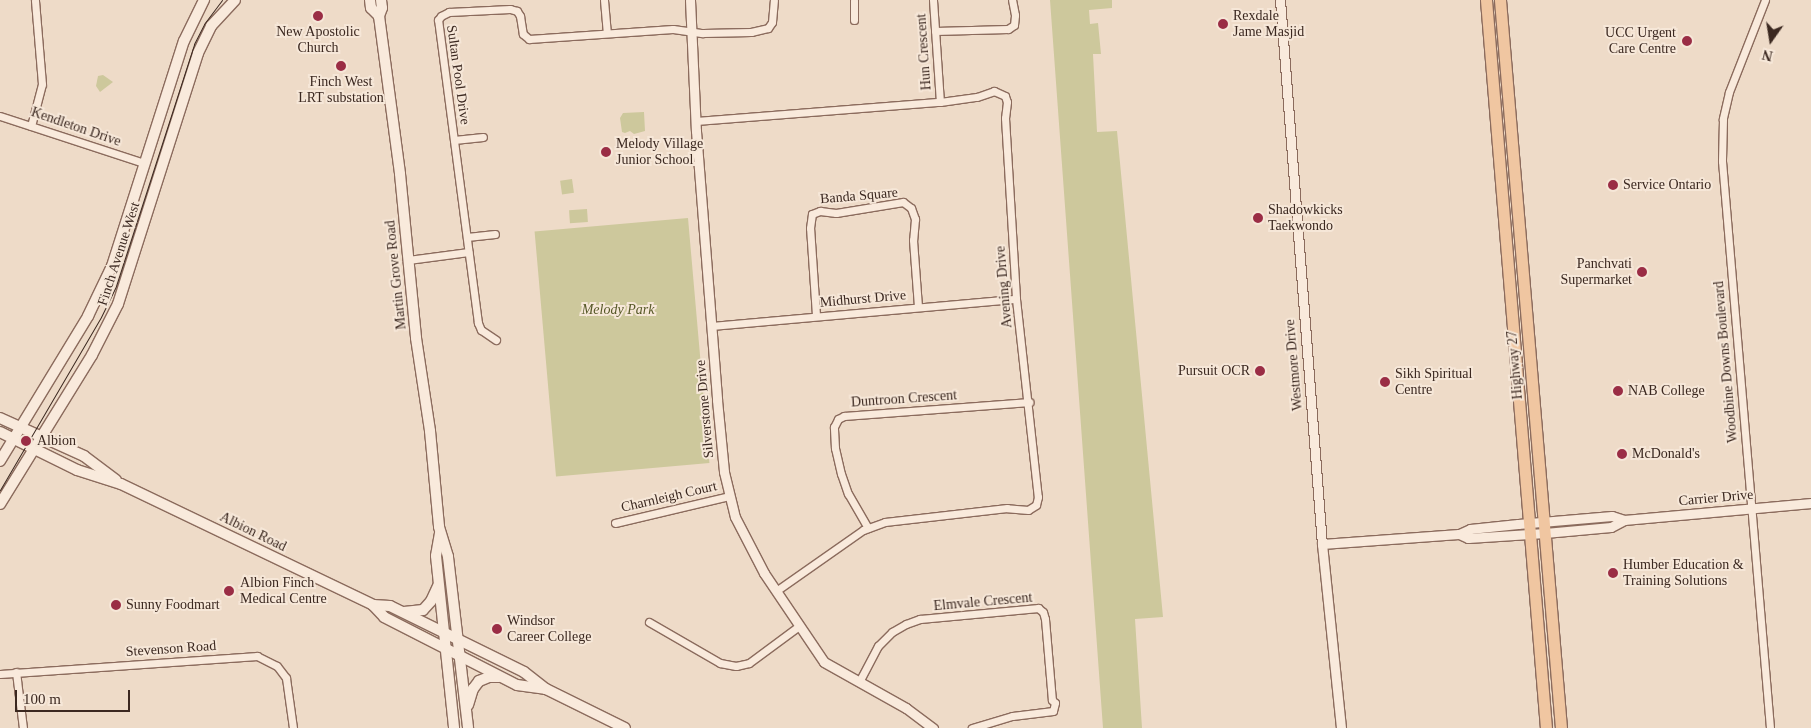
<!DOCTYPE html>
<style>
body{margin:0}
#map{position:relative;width:1811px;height:728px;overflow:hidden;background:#eedbc8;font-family:"Times New Roman",serif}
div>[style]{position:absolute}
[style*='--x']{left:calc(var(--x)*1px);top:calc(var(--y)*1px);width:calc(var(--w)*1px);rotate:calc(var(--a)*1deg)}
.green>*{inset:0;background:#cdc89c;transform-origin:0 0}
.roads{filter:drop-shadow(1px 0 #8b6b5d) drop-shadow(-1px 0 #8b6b5d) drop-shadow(0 1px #8b6b5d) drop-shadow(0 -1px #8b6b5d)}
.minor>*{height:7px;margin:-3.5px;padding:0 3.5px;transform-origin:3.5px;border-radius:3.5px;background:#f9eadc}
.tertiary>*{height:9px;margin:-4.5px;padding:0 4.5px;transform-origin:4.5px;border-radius:4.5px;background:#f9eadc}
.secondary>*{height:10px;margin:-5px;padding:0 5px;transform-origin:5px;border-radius:5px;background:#f9eadc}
.primary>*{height:11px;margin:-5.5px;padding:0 5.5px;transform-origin:5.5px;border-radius:5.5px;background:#f0c6a1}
.tram>*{height:1px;margin:-0.5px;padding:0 0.5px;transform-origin:0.5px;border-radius:0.5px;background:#3b2820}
.dots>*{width:14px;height:14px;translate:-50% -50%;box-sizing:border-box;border:2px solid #f6e7d8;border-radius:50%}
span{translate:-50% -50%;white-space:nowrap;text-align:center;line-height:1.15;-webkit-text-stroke:4px #f6e7d8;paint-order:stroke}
.poi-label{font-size:14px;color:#3b2820}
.left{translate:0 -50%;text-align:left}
.right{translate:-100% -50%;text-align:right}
.street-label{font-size:14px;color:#3b2820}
.park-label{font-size:14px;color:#565827;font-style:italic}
.north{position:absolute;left:1746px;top:15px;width:50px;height:50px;-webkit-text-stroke:4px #f6e7d8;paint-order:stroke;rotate:193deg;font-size:14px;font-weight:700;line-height:20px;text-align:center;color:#3b2820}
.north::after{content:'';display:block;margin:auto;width:18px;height:22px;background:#3b2820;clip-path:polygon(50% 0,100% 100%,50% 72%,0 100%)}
.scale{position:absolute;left:15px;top:690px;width:115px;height:22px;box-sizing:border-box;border:2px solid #3b2820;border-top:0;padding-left:6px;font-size:15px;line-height:18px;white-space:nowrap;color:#3b2820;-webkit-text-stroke:4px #f6e7d8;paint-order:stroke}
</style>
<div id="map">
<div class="green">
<i style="clip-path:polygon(1050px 0,1112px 0,1112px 8px,1089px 10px,1090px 24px,1098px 23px,1101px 54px,1093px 54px,1097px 132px,1117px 131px,1163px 617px,1135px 619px,1142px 728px,1103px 728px)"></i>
<i style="clip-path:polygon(103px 75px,113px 82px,100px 92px,96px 86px,98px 76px)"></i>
<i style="clip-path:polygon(644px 112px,645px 131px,634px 134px,630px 131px,625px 133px,622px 132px,620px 118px,623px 113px)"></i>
<i style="left:572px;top:179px;width:14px;height:12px;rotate:82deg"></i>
<i style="left:587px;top:209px;width:13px;height:18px;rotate:86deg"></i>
<i style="left:688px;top:218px;width:246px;height:154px;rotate:85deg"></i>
</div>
<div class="roads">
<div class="minor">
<i style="--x:604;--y:0;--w:33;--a:85"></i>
<i style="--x:854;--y:0;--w:20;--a:90"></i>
<i style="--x:933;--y:0;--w:102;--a:86.1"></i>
<i style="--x:1765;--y:0;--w:99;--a:111.4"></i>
<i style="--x:1729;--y:92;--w:28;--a:103"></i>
<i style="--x:1723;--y:119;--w:42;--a:91.4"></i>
<i style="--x:1722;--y:161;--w:569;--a:85.16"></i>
<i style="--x:935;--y:31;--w:73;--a:-1.6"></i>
<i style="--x:1008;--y:29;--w:7;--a:-34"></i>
<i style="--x:1014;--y:25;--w:10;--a:-84"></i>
<i style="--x:1015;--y:15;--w:15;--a:-101"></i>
<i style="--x:0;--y:116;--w:151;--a:18.1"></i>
<i style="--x:696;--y:121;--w:245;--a:-4.5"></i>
<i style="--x:940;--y:102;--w:37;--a:-8"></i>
<i style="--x:977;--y:97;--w:18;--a:-19"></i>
<i style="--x:994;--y:91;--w:12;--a:24"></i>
<i style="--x:1005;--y:96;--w:6;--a:72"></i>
<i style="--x:1007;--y:102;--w:16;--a:97"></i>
<i style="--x:1005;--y:118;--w:181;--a:86.5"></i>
<i style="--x:1016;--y:299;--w:199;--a:83.7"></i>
<i style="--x:1038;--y:497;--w:8;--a:104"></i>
<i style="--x:1036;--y:505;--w:9;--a:148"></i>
<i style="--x:1028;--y:510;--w:21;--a:-175"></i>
<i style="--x:1007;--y:508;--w:123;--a:173.5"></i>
<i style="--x:885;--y:522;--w:23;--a:160"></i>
<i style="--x:863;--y:530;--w:106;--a:145"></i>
<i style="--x:31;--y:126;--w:43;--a:-75.3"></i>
<i style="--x:42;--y:84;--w:84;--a:-94.8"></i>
<i style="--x:454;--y:140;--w:29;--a:-6"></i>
<i style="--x:467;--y:237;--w:28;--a:-6"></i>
<i style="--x:408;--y:260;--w:61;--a:-7.6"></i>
<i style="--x:816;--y:315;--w:87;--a:-93.9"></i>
<i style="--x:810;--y:228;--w:14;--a:-82"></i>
<i style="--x:812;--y:214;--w:9;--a:-21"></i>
<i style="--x:820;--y:211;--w:16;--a:7"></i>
<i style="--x:836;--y:213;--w:68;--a:-9.3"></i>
<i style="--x:903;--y:202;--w:10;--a:37"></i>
<i style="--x:911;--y:208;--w:12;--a:70"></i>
<i style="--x:915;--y:219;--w:21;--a:95"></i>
<i style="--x:913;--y:240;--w:66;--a:85.7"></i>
<i style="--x:712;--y:326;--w:305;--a:-5.1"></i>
<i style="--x:496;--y:340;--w:18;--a:-146"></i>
<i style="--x:481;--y:330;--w:8;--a:-113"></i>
<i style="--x:478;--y:323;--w:306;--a:-97.5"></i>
<i style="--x:438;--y:20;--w:5;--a:-53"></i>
<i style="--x:441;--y:16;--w:9;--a:-27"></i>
<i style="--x:449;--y:12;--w:61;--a:-2.8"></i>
<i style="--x:510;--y:9;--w:7;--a:16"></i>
<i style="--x:517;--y:11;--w:6;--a:59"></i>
<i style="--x:520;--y:16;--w:18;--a:81"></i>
<i style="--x:523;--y:34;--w:8;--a:40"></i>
<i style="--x:529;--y:39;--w:144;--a:-4"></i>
<i style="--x:673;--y:29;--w:30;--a:8"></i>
<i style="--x:703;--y:33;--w:48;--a:-1.2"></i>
<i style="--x:751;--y:32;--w:17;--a:-13"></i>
<i style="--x:768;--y:28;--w:7;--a:-56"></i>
<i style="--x:772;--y:22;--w:22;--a:-85"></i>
<i style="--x:615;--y:523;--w:117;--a:-13.3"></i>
<i style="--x:868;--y:528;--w:39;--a:-120"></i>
<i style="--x:848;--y:494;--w:21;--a:-109"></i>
<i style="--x:841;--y:474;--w:27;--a:-103"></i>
<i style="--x:835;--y:448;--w:21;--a:-93"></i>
<i style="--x:834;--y:427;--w:9;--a:-63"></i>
<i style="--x:838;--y:419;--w:7;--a:-27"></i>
<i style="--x:844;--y:416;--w:186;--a:-4.3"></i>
<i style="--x:649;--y:622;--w:82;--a:30"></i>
<i style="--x:720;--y:663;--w:16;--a:11"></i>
<i style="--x:736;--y:666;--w:13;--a:-13"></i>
<i style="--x:749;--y:663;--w:62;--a:-36.5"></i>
<i style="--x:16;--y:672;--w:56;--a:82.9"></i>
<i style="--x:0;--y:674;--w:258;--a:-4"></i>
<i style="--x:257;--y:656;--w:22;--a:27"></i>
<i style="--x:277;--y:666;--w:15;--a:53"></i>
<i style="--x:286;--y:678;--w:50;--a:82"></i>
<i style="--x:859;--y:682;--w:41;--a:-62.2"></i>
<i style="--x:878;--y:646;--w:20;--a:-45"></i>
<i style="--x:892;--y:632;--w:16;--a:-30"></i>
<i style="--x:906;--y:624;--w:15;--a:-20"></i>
<i style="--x:920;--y:619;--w:119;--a:-5.3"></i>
<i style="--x:1038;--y:608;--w:6;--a:39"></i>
<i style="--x:1043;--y:612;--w:7;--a:74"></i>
<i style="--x:1045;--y:619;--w:81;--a:85.1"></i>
<i style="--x:1052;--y:700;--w:4;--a:45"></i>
<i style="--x:1055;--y:703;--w:8;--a:104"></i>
<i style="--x:1053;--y:711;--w:41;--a:173"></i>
<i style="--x:1012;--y:716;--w:42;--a:163.3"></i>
</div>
<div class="tertiary">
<i style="--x:690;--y:0;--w:131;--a:87.4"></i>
<i style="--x:696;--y:131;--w:270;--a:85.5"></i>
<i style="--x:717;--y:400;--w:72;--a:84.4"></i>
<i style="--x:724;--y:472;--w:46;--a:76.3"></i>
<i style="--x:735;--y:517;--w:63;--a:62.6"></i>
<i style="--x:764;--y:573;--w:107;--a:56"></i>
<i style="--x:824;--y:662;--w:94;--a:29.3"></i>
<i style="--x:906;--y:708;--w:34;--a:37"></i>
<i style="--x:1280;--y:0;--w:546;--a:85.59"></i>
<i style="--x:1322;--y:544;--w:185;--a:84.1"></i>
<i style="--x:1459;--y:534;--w:10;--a:24"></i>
<i style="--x:1468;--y:538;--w:77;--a:-3.7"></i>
<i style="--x:1545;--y:533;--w:66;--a:-5.2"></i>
<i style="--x:1611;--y:527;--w:15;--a:-28"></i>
<i style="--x:1322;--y:544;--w:137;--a:-4.2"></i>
<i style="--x:1459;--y:534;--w:12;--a:-24"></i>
<i style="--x:1470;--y:529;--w:48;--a:-5.9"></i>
<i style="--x:1518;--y:524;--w:94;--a:-4.9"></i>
<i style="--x:1612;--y:516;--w:13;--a:18"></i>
<i style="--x:1624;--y:520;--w:188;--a:-5.2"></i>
</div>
<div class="secondary">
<i style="--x:370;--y:0;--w:8;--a:83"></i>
<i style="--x:371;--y:8;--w:11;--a:45"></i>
<i style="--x:381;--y:0;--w:8;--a:83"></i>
<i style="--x:382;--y:8;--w:9;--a:111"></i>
<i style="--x:379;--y:16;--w:159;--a:82.4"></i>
<i style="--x:400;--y:174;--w:165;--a:84.4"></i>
<i style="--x:416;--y:338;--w:94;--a:81.4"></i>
<i style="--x:430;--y:431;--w:96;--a:84.6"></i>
<i style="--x:439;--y:527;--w:31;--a:73"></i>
<i style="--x:448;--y:557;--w:172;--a:83.3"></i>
<i style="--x:0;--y:418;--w:92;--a:24.3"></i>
<i style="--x:84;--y:456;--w:40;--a:37"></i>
<i style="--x:0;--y:432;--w:86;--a:26.3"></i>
<i style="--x:77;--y:470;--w:46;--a:17.7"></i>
<i style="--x:121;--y:484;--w:280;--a:25.6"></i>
<i style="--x:373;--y:605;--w:17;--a:3"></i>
<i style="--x:390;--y:606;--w:149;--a:26.2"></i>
<i style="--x:524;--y:672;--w:28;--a:38"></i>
<i style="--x:546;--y:689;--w:88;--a:26.3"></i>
<i style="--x:0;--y:461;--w:170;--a:-58.7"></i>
<i style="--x:88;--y:316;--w:55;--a:-64.4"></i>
<i style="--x:112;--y:266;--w:236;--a:-72.3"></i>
<i style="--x:184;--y:41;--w:46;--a:-64"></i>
<i style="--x:0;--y:504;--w:175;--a:-58.3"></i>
<i style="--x:92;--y:355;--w:57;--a:-63"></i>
<i style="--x:118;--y:304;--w:263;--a:-72.3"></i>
<i style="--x:198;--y:53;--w:30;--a:-64"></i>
<i style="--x:211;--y:26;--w:35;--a:-47"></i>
<i style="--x:440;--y:533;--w:23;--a:100"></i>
<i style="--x:436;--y:556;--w:173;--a:84"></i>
<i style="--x:373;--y:605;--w:16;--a:47"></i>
<i style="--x:384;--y:617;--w:149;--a:27.1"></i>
<i style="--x:517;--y:685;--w:28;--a:8"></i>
<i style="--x:404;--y:612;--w:19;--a:-6"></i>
<i style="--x:423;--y:610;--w:12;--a:-48"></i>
<i style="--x:431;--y:601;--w:17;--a:-65"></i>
<i style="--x:468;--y:705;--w:17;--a:-73"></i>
<i style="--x:473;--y:689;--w:10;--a:-53"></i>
<i style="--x:479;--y:681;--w:11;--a:-22"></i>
<i style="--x:489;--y:677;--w:10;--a:0"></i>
</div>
<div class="primary">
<i style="--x:1486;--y:0;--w:730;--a:85.29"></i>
<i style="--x:1500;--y:0;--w:731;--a:85.21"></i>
</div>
</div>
<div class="tram">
<i style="--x:0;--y:490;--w:200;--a:-59.7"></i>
<i style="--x:101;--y:317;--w:34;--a:-64"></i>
<i style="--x:116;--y:286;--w:254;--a:-72.1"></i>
<i style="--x:194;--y:44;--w:22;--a:-63"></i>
<i style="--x:204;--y:24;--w:30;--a:-53"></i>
</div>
<div class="dots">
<i style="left:318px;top:16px;background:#9a2d45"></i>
<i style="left:1223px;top:24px;background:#9a2d45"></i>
<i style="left:1687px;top:41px;background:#9a2d45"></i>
<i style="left:341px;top:66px;background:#9a2d45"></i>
<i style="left:606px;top:152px;background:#9a2d45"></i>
<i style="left:1613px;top:185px;background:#9a2d45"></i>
<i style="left:1258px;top:218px;background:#9a2d45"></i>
<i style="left:1642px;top:272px;background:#9a2d45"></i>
<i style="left:1260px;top:371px;background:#9a2d45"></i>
<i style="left:1385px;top:382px;background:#9a2d45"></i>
<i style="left:1618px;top:391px;background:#9a2d45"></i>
<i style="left:26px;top:441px;background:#9a2d45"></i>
<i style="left:1622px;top:454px;background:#9a2d45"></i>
<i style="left:1613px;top:573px;background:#9a2d45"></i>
<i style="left:229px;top:591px;background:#9a2d45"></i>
<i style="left:116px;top:605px;background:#9a2d45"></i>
<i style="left:497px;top:629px;background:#9a2d45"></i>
</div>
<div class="poi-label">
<span class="left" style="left:1233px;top:24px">Rexdale<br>Jame Masjid</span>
<span style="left:318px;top:40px">New Apostolic<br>Church</span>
<span class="right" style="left:1676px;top:41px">UCC Urgent<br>Care Centre</span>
<span style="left:341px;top:90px">Finch West<br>LRT substation</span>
<span class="left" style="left:616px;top:152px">Melody Village<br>Junior School</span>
<span class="left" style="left:1623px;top:185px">Service Ontario</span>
<span class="left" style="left:1268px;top:218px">Shadowkicks<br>Taekwondo</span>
<span class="right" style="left:1632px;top:272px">Panchvati<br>Supermarket</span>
<span class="right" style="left:1250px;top:371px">Pursuit OCR</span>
<span class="left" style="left:1395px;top:382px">Sikh Spiritual<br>Centre</span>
<span class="left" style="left:1628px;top:391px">NAB College</span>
<span class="left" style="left:37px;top:441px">Albion</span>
<span class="left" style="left:1632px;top:454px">McDonald's</span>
<span class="left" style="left:1623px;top:573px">Humber Education &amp;<br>Training Solutions</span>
<span class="left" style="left:240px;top:591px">Albion Finch<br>Medical Centre</span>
<span class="left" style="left:126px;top:605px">Sunny Foodmart</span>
<span class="left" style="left:507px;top:629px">Windsor<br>Career College</span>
</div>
<div class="street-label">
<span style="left:924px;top:52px;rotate:-94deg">Hun Crescent</span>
<span style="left:458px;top:75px;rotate:82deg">Sultan Pool Drive</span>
<span style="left:76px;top:127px;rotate:19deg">Kendleton Drive</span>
<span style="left:859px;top:196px;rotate:-5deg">Banda Square</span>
<span style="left:119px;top:254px;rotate:-72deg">Finch Avenue West</span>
<span style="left:396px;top:275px;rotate:-96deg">Martin Grove Road</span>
<span style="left:1004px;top:287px;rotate:-95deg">Avening Drive</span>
<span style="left:863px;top:299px;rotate:-5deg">Midhurst Drive</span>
<span style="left:1726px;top:362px;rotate:-95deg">Woodbine Downs Boulevard</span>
<span style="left:1294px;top:365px;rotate:-95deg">Westmore Drive</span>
<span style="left:1515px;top:365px;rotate:-95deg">Highway 27</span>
<span style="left:904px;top:399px;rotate:-4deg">Duntroon Crescent</span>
<span style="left:705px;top:409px;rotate:-95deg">Silverstone Drive</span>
<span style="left:669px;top:497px;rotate:-13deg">Charnleigh Court</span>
<span style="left:1716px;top:498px;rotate:-5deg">Carrier Drive</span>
<span style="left:253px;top:532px;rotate:26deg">Albion Road</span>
<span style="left:983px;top:602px;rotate:-5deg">Elmvale Crescent</span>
<span style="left:171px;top:649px;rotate:-4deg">Stevenson Road</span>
</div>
<div class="park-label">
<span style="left:618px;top:310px">Melody Park</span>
</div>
<div class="north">N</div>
<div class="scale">100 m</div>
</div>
